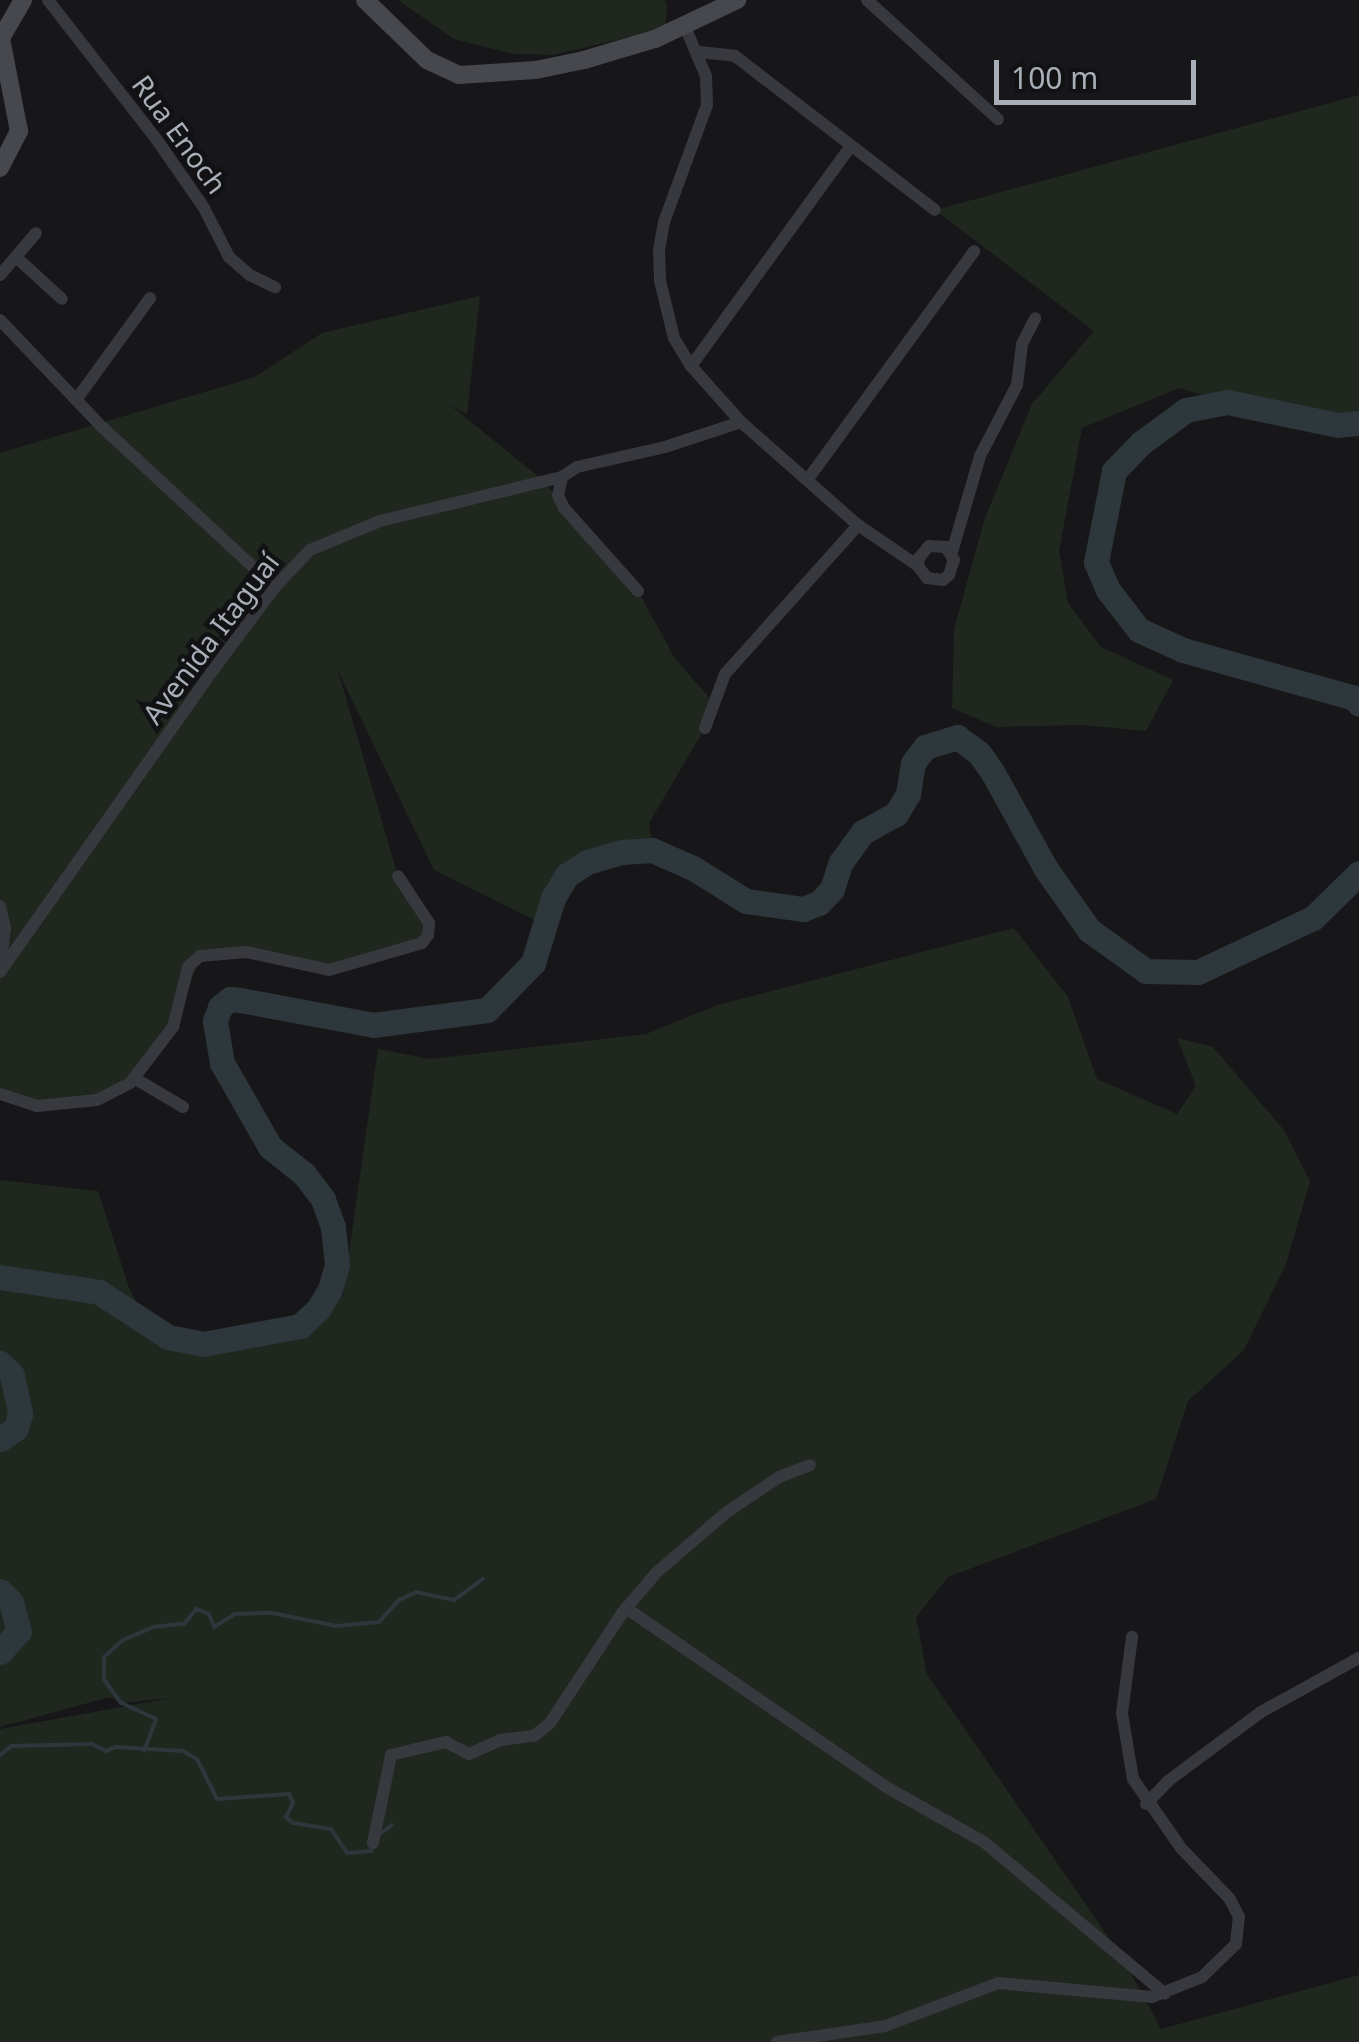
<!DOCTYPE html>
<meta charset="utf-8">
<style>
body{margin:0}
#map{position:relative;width:1359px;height:2042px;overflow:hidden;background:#171719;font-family:"Noto Sans",sans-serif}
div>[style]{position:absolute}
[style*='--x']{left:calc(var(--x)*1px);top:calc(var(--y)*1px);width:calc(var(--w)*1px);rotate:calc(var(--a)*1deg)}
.green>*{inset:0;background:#1f271f}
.stream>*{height:4px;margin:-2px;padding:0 2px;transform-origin:2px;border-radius:2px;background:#2d373c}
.river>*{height:25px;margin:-12.5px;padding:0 12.5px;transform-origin:12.5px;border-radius:12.5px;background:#2d373c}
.street>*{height:12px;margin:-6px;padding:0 6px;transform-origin:6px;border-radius:6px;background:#38393e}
.secondary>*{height:18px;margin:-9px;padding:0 9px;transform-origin:9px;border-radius:9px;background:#46484d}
span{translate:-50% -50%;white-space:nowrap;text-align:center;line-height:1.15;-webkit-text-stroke:9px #121214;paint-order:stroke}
.street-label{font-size:28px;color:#a9afb8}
.scale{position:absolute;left:994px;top:60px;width:202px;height:45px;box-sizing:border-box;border:5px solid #a9afb8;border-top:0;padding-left:12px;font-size:30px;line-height:35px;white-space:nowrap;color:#a9afb8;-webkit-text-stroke:8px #121214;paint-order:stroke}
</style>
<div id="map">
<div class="green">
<i style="clip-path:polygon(398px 0,665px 0,667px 6px,665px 24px,650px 32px,553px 55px,514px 54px,454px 39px)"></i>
<i style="clip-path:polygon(1359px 95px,1359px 416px,1227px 402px,1179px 388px,1082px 428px,1059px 551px,1068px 603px,1101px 647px,1173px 680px,1146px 731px,1082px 725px,996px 727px,952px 708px,954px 629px,985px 518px,1032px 404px,1094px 331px,935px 210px)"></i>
<i style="clip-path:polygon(480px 296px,467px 414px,450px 405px,539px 477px,638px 591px,674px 657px,712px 701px,705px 728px,649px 823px,652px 844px,586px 858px,567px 875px,555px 930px,434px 870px,338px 671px,398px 876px,423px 911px,422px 943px,329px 970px,246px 952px,201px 956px,173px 1027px,112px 1094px,37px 1106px,0 1094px,0 453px,255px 377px,322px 333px)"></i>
<i style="clip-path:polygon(1014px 928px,1068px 997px,1097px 1079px,1177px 1114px,1196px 1086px,1177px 1038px,1213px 1047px,1284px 1130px,1310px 1181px,1286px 1264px,1244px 1350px,1188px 1401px,1156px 1499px,948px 1577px,916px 1617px,927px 1674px,1122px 1957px,1161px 2029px,1359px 1975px,1359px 2042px,0 2042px,0 1729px,171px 1698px,121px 1703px,110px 1697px,0 1727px,0 1180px,98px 1191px,129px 1288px,146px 1319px,204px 1343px,314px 1321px,343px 1295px,378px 1049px,430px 1059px,646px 1034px,718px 1005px)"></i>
</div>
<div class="stream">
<i style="--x:144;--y:1751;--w:34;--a:-69"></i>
<i style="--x:156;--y:1719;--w:38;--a:-155"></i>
<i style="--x:121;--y:1703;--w:29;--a:-126"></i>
<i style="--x:104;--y:1680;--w:23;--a:-90"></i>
<i style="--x:104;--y:1657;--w:25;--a:-42"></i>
<i style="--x:123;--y:1640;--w:33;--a:-23"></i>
<i style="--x:153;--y:1627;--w:31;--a:-6"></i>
<i style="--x:184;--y:1624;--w:19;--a:-51"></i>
<i style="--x:196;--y:1609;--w:14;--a:21"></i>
<i style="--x:209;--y:1614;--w:14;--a:69"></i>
<i style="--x:214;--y:1627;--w:25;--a:-32"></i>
<i style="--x:235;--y:1614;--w:37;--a:-2"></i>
<i style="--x:272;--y:1613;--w:66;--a:11.3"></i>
<i style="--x:337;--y:1626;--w:42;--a:-5.4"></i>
<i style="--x:379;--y:1622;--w:30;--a:-48"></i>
<i style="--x:399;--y:1600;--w:19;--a:-25"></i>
<i style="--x:416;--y:1592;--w:39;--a:12"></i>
<i style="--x:454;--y:1600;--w:36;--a:-36"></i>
<i style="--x:0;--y:1755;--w:14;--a:-39"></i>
<i style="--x:11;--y:1746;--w:81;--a:-1.4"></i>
<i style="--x:92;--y:1744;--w:16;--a:27"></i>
<i style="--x:106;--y:1751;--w:11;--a:-22"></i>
<i style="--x:116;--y:1747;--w:67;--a:3.4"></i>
<i style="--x:183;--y:1751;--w:16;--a:30"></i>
<i style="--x:197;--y:1759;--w:45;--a:63.4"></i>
<i style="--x:217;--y:1799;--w:72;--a:-4"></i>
<i style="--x:289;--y:1794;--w:10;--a:66"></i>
<i style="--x:293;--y:1803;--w:16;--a:117"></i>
<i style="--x:286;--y:1817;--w:9;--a:41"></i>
<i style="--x:293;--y:1823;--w:38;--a:9"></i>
<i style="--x:331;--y:1829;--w:29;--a:56"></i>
<i style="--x:347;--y:1853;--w:24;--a:-5"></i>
<i style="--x:371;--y:1851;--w:6;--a:-72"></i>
<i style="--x:380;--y:1834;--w:15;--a:-37"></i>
</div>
<div class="river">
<i style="--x:1359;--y:423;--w:21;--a:175"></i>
<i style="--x:1338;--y:425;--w:113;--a:-168.3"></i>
<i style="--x:1227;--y:402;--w:42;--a:169"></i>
<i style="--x:1186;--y:410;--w:56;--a:143.7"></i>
<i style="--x:1141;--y:443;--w:39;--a:134"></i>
<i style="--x:1114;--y:471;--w:93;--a:101.2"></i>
<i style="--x:1096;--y:562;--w:30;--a:67"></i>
<i style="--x:1108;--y:590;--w:51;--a:52.2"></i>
<i style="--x:1139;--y:630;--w:48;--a:24.4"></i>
<i style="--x:1183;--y:650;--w:179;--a:15.6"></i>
<i style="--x:1355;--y:698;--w:7;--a:56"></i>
<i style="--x:0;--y:1277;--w:100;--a:8.6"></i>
<i style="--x:99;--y:1292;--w:82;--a:33.1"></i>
<i style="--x:168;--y:1337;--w:36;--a:11"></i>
<i style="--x:203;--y:1344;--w:99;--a:-10.5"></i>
<i style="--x:300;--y:1326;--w:26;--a:-43"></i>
<i style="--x:319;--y:1308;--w:22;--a:-60"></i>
<i style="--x:330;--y:1289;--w:25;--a:-74"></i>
<i style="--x:337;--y:1265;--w:38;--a:-96"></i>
<i style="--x:333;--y:1227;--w:30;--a:-110"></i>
<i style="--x:323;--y:1199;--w:31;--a:-127"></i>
<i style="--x:304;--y:1174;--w:43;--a:-141.5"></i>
<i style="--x:270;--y:1147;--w:97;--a:-119.7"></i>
<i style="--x:222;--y:1063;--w:43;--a:-99.5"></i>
<i style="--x:215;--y:1021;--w:15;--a:-70"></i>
<i style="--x:220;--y:1007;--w:13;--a:-39"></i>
<i style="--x:230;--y:999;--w:10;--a:6"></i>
<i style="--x:240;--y:1000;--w:135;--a:10.6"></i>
<i style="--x:373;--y:1025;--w:115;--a:-7.5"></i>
<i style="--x:487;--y:1010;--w:66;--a:-45.6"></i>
<i style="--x:533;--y:963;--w:68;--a:-72.9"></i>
<i style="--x:553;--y:898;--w:27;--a:-59"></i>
<i style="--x:567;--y:875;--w:24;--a:-33"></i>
<i style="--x:587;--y:862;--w:36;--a:-16"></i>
<i style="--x:622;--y:852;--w:30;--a:-4"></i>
<i style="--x:652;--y:850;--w:45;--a:23.7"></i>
<i style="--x:693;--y:868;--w:62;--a:31.9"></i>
<i style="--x:746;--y:901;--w:58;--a:8"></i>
<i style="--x:803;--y:909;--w:17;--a:-21"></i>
<i style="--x:819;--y:903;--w:19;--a:-47"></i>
<i style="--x:832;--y:889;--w:28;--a:-72"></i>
<i style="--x:841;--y:862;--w:37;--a:-54"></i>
<i style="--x:863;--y:832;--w:38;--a:-29"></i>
<i style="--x:896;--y:814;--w:23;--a:-59"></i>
<i style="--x:908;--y:794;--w:31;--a:-81"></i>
<i style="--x:913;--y:763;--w:20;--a:-53"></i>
<i style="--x:925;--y:747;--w:34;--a:-17"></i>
<i style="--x:957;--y:737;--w:27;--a:36"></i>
<i style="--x:979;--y:753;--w:24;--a:55"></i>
<i style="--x:993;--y:773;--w:110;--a:61.1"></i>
<i style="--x:1046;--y:869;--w:75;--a:54.8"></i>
<i style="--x:1089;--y:930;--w:70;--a:35.7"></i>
<i style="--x:1146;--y:971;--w:52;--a:1.1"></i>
<i style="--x:1198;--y:972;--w:127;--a:-25.2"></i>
<i style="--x:1313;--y:918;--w:64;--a:-44.4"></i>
<i style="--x:0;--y:1363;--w:17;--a:45"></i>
<i style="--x:12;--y:1375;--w:40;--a:78"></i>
<i style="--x:20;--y:1414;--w:15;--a:106"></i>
<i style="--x:16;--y:1428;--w:19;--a:145"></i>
<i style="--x:0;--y:1591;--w:16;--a:45"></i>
<i style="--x:11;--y:1602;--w:30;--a:75"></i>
<i style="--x:19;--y:1631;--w:28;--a:132"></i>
</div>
<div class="street">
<i style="--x:48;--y:0;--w:177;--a:52.1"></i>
<i style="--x:157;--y:140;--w:83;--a:55.3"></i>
<i style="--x:204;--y:208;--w:55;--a:63"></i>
<i style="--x:229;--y:257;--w:28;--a:41"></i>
<i style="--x:250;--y:275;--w:28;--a:26"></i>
<i style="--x:867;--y:0;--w:177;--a:42.3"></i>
<i style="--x:685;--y:27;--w:53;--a:66.8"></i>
<i style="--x:706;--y:76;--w:29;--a:88"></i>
<i style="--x:707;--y:105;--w:125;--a:110.2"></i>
<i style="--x:664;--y:222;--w:27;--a:100"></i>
<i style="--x:659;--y:249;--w:32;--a:88"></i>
<i style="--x:660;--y:281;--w:59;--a:76.2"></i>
<i style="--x:674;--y:338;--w:33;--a:59"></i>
<i style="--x:691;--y:366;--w:75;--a:48.2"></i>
<i style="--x:741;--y:422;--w:156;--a:41.4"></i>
<i style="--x:858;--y:525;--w:73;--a:34.3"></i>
<i style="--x:918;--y:566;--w:15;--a:53"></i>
<i style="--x:927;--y:578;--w:16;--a:7"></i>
<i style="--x:943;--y:580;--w:8;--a:-40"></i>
<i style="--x:949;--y:575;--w:16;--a:-72"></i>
<i style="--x:954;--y:560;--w:15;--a:-122"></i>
<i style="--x:946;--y:547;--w:17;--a:-177"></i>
<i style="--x:929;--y:546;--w:16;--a:130"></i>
<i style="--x:919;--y:558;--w:8;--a:97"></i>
<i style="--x:699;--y:52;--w:36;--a:6"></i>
<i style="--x:735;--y:56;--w:252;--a:37.6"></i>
<i style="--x:16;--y:257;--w:62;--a:42.4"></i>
<i style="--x:0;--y:275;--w:55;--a:-49.4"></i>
<i style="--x:0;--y:320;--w:148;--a:46.4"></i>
<i style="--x:102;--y:427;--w:236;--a:42.8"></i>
<i style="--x:691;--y:366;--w:271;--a:-54"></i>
<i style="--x:76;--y:400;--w:126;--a:-54"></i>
<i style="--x:808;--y:479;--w:282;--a:-53.9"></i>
<i style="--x:952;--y:552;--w:100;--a:-73.7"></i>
<i style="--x:980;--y:456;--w:80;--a:-62.5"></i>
<i style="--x:1017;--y:385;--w:41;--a:-83"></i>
<i style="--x:1022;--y:344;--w:29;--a:-63"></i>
<i style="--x:638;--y:591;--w:111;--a:-131.7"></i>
<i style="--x:564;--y:508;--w:14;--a:-115"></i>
<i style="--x:558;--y:495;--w:18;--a:-77"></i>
<i style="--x:562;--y:477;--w:18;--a:-34"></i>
<i style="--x:577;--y:467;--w:90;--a:-12.8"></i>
<i style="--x:665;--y:447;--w:80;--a:-18.2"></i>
<i style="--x:705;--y:728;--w:58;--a:-69.7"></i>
<i style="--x:725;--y:674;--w:200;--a:-48.2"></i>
<i style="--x:0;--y:906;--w:23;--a:77"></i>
<i style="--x:5;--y:928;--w:38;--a:97"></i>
<i style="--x:0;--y:972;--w:356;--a:-54.8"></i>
<i style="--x:205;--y:681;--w:117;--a:-53.3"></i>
<i style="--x:275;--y:587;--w:51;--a:-46.6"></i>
<i style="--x:310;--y:550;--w:76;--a:-22.5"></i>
<i style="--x:380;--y:521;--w:187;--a:-13.6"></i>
<i style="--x:134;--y:1078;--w:57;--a:30.6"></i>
<i style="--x:0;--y:1094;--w:39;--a:18"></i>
<i style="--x:37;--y:1106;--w:60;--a:-5.7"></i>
<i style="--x:97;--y:1100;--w:37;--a:-27"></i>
<i style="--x:130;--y:1083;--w:71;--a:-52.5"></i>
<i style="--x:173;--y:1027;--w:62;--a:-76"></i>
<i style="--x:188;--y:967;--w:16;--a:-43"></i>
<i style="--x:200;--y:956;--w:46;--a:-5"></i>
<i style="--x:246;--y:952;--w:85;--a:12.2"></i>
<i style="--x:329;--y:970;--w:97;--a:-16.2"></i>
<i style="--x:422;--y:943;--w:10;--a:-53"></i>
<i style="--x:428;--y:935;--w:12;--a:-85"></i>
<i style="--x:429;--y:923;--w:56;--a:-123.4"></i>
<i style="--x:626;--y:1608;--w:318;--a:34.5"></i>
<i style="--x:888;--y:1788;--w:110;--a:29.4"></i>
<i style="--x:984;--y:1842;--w:236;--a:40"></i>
<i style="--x:1146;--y:1804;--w:32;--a:-46"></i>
<i style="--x:1168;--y:1781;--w:116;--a:-36.6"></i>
<i style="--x:1261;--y:1712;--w:112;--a:-28.9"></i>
<i style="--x:373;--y:1843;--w:90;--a:-78.4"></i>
<i style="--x:391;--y:1755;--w:57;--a:-13.3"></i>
<i style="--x:446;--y:1742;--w:26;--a:28"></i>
<i style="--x:469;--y:1754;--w:34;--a:-24"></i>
<i style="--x:500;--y:1740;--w:34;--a:-7"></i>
<i style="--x:534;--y:1736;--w:21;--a:-39"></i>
<i style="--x:550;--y:1723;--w:133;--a:-56.7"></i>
<i style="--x:623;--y:1612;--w:51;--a:-49.8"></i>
<i style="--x:656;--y:1573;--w:94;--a:-40.7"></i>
<i style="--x:727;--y:1512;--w:63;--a:-33.9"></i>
<i style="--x:779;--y:1477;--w:33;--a:-21"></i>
<i style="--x:777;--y:2042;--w:109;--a:-8.4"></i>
<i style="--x:885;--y:2026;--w:121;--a:-20.8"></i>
<i style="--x:998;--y:1983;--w:155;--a:5.2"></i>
<i style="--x:1152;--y:1997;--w:54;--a:-21.8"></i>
<i style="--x:1202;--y:1977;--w:47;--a:-44.1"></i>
<i style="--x:1236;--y:1944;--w:27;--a:-84"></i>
<i style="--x:1239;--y:1917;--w:20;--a:-117"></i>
<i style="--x:1230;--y:1899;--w:71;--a:-133.9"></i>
<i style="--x:1181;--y:1848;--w:84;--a:-124.8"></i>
<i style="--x:1133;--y:1779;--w:67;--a:-99.5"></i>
<i style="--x:1122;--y:1713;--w:77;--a:-82.5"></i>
</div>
<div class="secondary">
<i style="--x:365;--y:0;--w:86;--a:44.1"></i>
<i style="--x:427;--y:60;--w:35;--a:25"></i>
<i style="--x:459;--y:75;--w:77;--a:-3.7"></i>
<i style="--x:536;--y:70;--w:49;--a:-11.8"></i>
<i style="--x:584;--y:60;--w:74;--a:-16.5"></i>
<i style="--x:655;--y:39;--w:91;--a:-25.4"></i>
<i style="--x:0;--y:168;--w:42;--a:-62.8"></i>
<i style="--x:19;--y:131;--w:95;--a:-101"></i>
<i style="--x:1;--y:38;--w:44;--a:-59.9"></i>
</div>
<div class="street-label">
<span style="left:180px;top:134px;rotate:54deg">Rua Enoch</span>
<span style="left:210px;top:638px;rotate:-53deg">Avenida Itaguaí</span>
</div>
<div class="scale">100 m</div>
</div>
